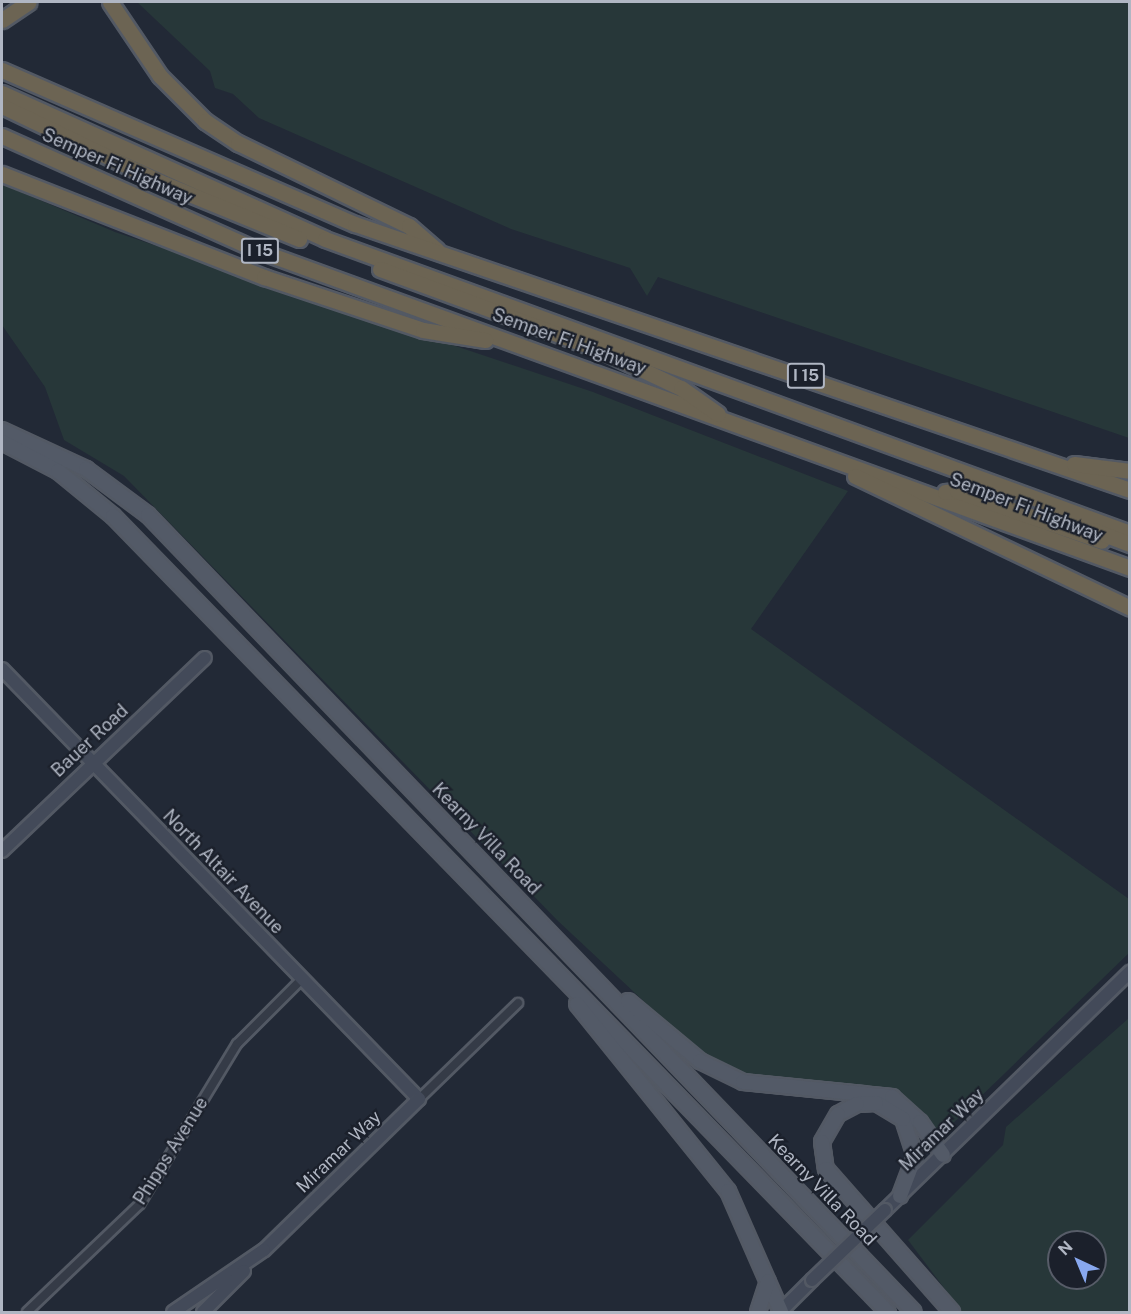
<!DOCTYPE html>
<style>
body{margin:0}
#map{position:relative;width:1131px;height:1314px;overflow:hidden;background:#222936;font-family:"Public Sans",sans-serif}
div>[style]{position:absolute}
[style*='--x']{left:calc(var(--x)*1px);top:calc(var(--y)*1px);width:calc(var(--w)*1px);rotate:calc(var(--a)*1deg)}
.green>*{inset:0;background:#273739}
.roads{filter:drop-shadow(2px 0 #535964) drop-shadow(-2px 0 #535964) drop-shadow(0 2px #535964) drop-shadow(0 -2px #535964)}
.street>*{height:8px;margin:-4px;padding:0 4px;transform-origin:4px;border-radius:4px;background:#353b47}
.secondary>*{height:12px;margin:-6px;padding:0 6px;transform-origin:6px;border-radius:6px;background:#434a59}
.primary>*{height:14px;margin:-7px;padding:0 7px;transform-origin:7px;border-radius:7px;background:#535a67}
.highway>*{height:15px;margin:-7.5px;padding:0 7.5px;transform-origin:7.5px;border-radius:7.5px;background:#6c6453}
.bridges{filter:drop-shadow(2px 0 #535964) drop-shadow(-2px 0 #535964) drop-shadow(0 2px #535964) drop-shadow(0 -2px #535964)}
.secondary-bridge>*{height:12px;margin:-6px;padding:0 6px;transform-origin:6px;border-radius:6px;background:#434a59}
span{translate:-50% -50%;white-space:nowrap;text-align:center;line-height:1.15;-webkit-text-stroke:4.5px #1b202b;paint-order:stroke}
.shield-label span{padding:2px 4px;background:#1b202b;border:2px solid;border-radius:4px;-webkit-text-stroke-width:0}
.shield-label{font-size:16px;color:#b0b6c3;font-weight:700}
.street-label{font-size:18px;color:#b0b6c3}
.frame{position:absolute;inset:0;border:3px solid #b0b6c3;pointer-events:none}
.north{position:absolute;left:1047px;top:1230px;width:60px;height:60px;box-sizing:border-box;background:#1b202b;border:2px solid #575c68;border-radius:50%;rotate:316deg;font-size:16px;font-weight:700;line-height:24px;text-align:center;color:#b0b6c3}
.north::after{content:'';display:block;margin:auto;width:21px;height:27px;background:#88a8ef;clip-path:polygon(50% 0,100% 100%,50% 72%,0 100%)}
</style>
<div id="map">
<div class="green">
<i style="clip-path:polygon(137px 2px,1129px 2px,1129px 438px,658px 277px,647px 296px,630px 268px,511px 229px,259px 118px,233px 94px,215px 88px,210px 71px)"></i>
<i style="clip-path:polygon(2px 184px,115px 232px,593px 392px,848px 491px,751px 629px,1129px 899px,1129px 953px,942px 1134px,893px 1090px,749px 1078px,698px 1052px,558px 921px,124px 476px,64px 440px,45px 387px,2px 325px)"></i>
<i style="clip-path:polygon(evenodd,1129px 1018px,1129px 1312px,962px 1312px,908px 1240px,1003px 1145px,1006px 1127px,1129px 1018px,1059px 1242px,1095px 1242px,1095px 1278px,1059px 1278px,1059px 1242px)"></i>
</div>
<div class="roads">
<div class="street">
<i style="--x:419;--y:1099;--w:138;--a:-44.1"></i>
<i style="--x:27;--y:1312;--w:156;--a:-43.7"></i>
<i style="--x:140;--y:1204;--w:187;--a:-58.8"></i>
<i style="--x:237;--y:1044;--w:92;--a:-45"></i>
</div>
<div class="secondary">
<i style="--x:2;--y:669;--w:599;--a:45.88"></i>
<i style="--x:419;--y:1099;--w:216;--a:135.7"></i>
<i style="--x:264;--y:1250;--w:110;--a:145.7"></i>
<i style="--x:2;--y:851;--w:280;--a:-43.6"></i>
<i style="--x:885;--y:1210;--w:342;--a:-44.2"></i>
<i style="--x:203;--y:1312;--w:58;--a:-45"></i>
<i style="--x:780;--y:1312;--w:45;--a:-45"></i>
</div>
<div class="primary">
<i style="--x:2;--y:430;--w:93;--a:24.9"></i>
<i style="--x:86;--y:469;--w:77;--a:36.6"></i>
<i style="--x:148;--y:515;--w:1105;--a:46.14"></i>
<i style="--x:2;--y:442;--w:63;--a:27.4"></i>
<i style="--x:58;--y:471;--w:71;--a:39.3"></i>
<i style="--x:113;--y:516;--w:1111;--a:45.77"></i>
<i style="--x:628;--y:1001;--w:94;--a:39.8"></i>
<i style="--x:700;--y:1061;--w:48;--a:26"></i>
<i style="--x:743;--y:1082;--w:150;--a:5.7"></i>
<i style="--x:892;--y:1097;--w:38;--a:42"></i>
<i style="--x:920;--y:1122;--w:40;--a:55.1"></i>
<i style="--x:577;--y:1004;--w:240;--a:51.1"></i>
<i style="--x:728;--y:1191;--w:132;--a:66.3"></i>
<i style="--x:900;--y:1196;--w:43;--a:-69.4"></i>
<i style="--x:915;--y:1156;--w:39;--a:-108"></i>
<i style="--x:903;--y:1119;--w:31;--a:-149"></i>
<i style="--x:876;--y:1103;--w:19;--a:177"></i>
<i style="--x:857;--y:1104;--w:21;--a:152"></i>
<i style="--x:838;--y:1114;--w:32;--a:120"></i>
<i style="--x:822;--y:1142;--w:27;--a:82"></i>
<i style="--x:826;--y:1169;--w:191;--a:48.6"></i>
<i style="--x:758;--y:1312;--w:32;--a:-72"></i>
</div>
<div class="highway">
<i style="--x:110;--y:2;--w:89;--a:56"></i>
<i style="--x:160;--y:76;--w:64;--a:45"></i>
<i style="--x:205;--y:121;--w:40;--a:34"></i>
<i style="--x:238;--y:143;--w:190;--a:25.9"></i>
<i style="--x:409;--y:226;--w:37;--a:41"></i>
<i style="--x:2;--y:20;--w:32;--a:-34"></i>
<i style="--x:2;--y:70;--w:385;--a:23.6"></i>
<i style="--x:355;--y:224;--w:819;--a:18.94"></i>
<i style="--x:2;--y:93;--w:354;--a:24.3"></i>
<i style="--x:325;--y:239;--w:857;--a:20.06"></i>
<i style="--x:2;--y:106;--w:181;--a:25.6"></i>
<i style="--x:165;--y:184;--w:145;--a:22.3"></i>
<i style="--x:2;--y:136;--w:279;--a:24.1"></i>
<i style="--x:257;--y:250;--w:929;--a:20.01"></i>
<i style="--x:2;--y:174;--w:282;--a:21.5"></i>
<i style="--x:264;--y:277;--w:168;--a:18.4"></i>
<i style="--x:423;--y:330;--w:63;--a:9.2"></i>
<i style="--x:380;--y:269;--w:241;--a:20.2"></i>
<i style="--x:598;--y:349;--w:92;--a:25.2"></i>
<i style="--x:681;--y:388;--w:45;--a:35.1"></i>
<i style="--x:1074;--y:464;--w:56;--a:7.1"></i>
<i style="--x:855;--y:476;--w:305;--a:25.6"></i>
<i style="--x:945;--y:492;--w:12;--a:-5"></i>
<i style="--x:957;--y:491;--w:153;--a:19"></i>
<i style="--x:1093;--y:530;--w:40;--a:21"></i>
</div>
</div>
<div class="bridges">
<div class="secondary-bridge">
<i style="--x:812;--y:1280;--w:101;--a:-43.8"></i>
</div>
</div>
<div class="shield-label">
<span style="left:260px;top:251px">I 15</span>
<span style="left:806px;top:376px">I 15</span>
</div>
<div class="street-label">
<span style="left:117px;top:167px;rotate:24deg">Semper Fi Highway</span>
<span style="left:569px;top:342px;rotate:20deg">Semper Fi Highway</span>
<span style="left:1026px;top:508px;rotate:21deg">Semper Fi Highway</span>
<span style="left:90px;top:741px;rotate:-43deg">Bauer Road</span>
<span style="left:486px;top:839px;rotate:46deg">Kearny Villa Road</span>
<span style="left:223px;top:872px;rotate:46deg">North Altair Avenue</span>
<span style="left:942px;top:1130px;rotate:-44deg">Miramar Way</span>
<span style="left:171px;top:1151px;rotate:-58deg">Phipps Avenue</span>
<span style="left:339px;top:1152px;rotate:-44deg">Miramar Way</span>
<span style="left:822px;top:1190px;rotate:46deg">Kearny Villa Road</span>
</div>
<div class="frame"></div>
<div class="north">N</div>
</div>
